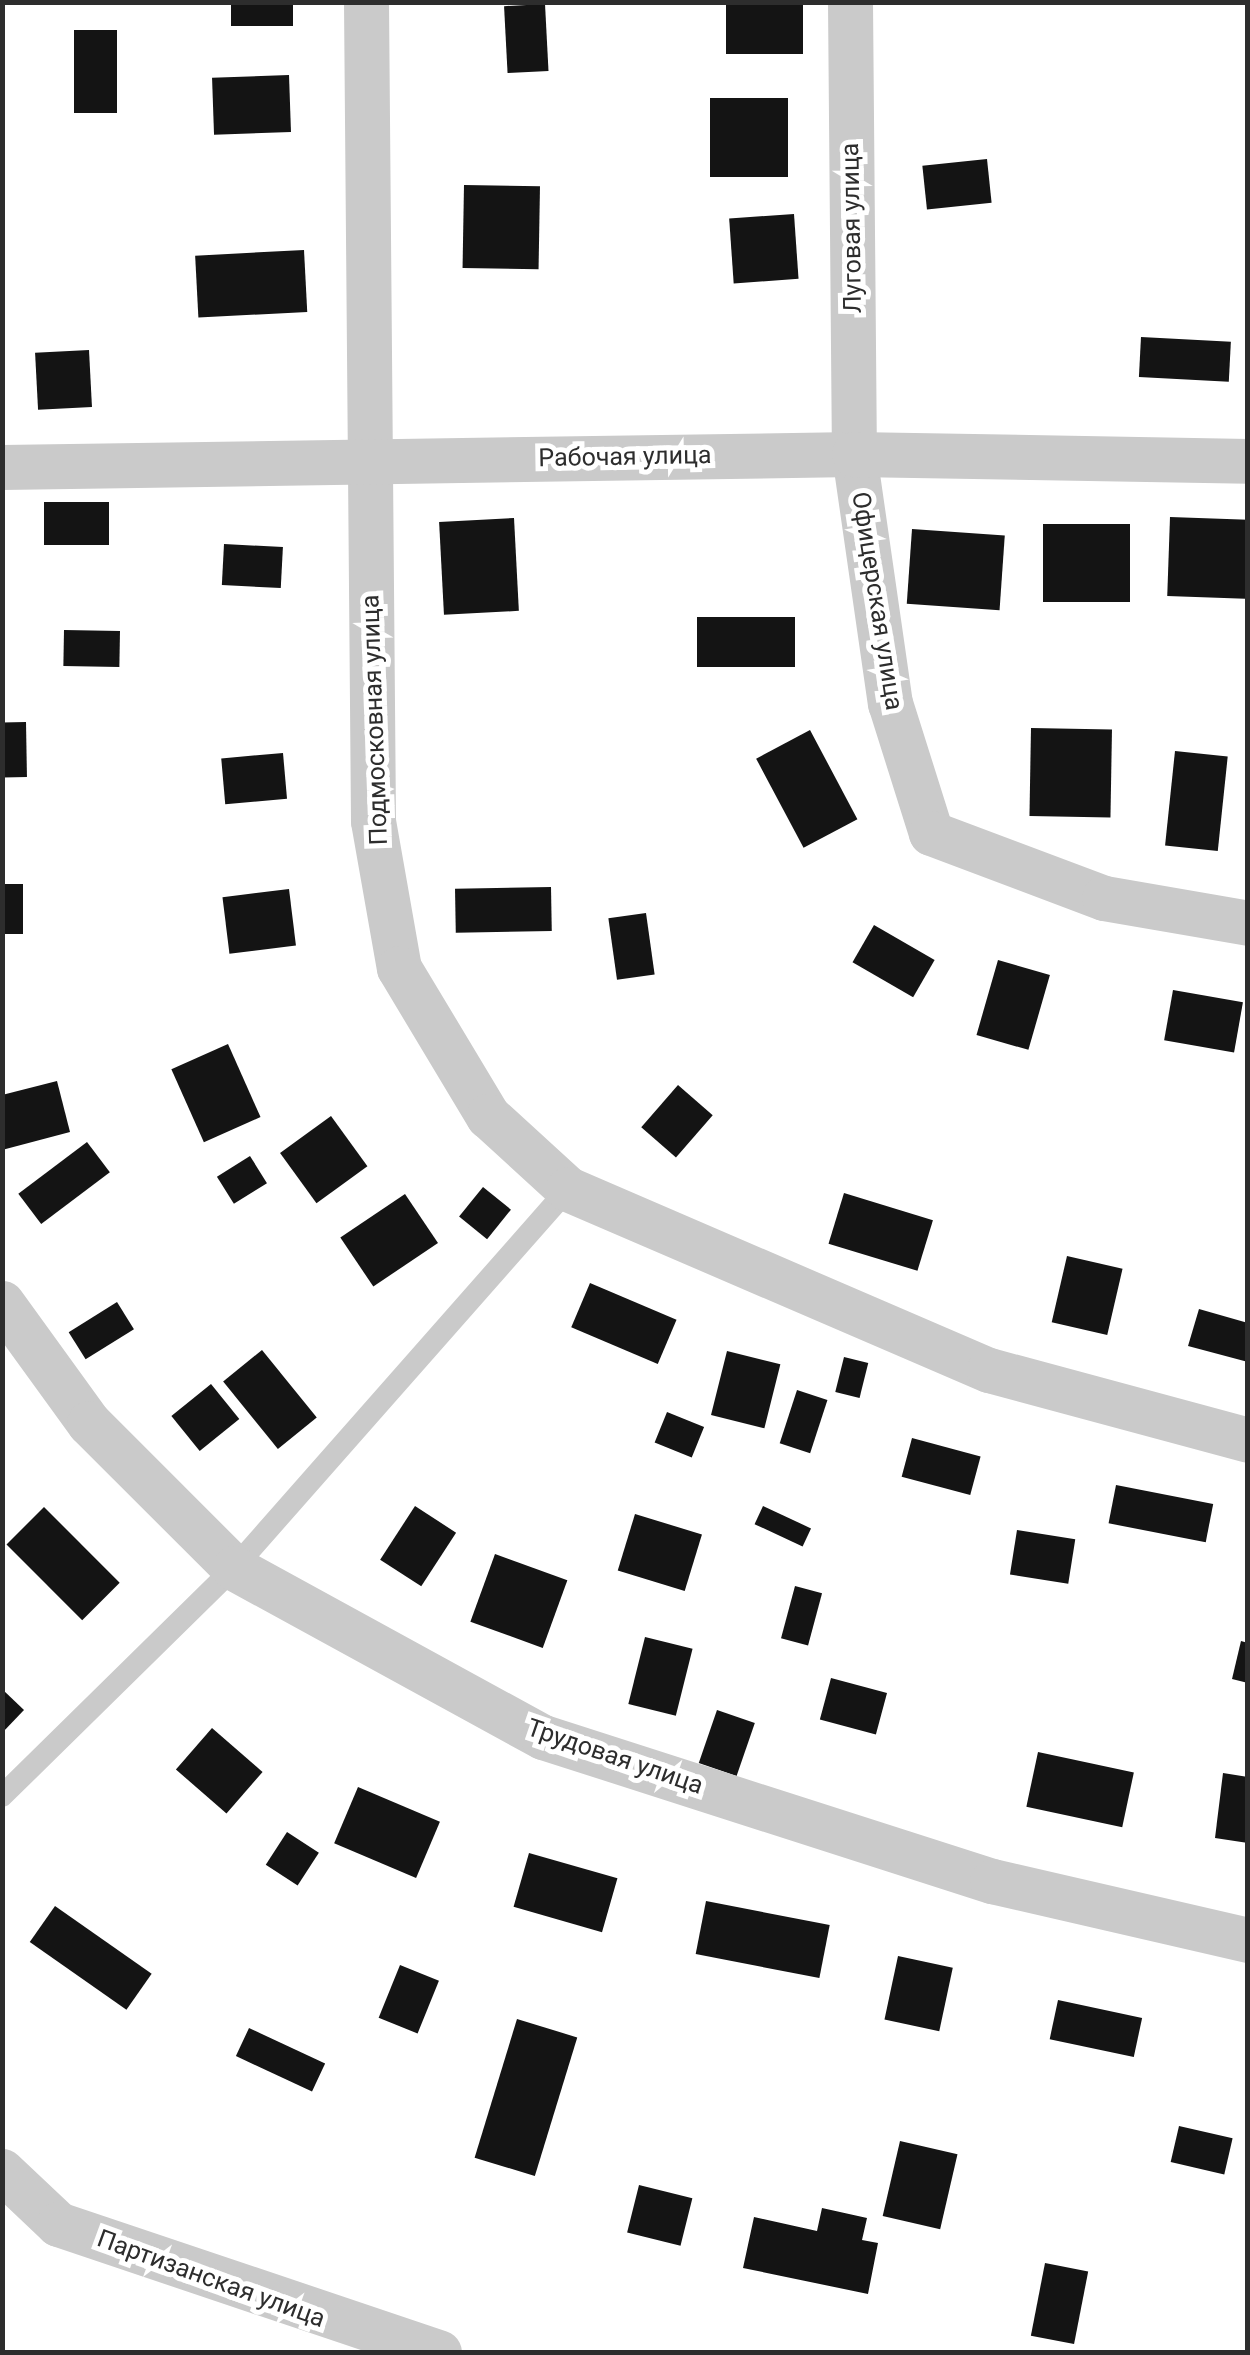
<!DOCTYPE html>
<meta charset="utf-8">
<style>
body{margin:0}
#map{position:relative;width:1250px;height:2355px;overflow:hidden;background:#fff;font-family:Roboto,sans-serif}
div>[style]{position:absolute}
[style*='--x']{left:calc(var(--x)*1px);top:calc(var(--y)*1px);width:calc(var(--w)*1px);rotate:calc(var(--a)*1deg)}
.building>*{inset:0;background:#141414;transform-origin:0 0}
.lane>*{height:22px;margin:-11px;padding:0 11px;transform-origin:11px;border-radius:11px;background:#cacaca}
.street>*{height:45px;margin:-22.5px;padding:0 22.5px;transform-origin:22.5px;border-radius:22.5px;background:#cacaca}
span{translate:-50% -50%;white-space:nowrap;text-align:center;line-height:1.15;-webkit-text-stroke:10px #fff;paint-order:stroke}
.street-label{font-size:25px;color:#2d2d2d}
.frame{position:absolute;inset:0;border:5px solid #2d2d2d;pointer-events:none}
</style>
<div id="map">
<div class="building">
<i style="left:231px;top:2px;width:62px;height:24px"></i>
<i style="left:726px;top:2px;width:77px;height:52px"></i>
<i style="left:545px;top:4px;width:67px;height:41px;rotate:87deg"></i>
<i style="left:74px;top:30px;width:43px;height:83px"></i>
<i style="left:289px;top:75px;width:57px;height:77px;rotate:88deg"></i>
<i style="left:788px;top:98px;width:79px;height:78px;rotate:90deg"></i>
<i style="left:987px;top:159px;width:44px;height:65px;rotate:84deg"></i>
<i style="left:464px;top:185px;width:76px;height:83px;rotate:1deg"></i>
<i style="left:794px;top:214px;width:65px;height:65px;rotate:86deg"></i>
<i style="left:304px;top:250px;width:62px;height:109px;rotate:87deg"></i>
<i style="left:1141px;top:337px;width:90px;height:40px;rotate:3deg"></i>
<i style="left:89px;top:350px;width:57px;height:54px;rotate:87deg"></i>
<i style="left:44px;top:502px;width:65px;height:43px"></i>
<i style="left:1170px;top:517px;width:78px;height:79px;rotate:2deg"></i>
<i style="left:514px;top:518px;width:93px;height:75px;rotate:87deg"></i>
<i style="left:1043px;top:524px;width:87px;height:78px"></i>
<i style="left:912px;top:529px;width:93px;height:75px;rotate:4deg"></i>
<i style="left:224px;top:544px;width:59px;height:41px;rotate:3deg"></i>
<i style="left:697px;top:617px;width:98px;height:50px"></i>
<i style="left:64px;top:630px;width:56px;height:36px;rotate:1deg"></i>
<i style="left:26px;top:722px;width:55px;height:24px;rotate:89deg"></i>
<i style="left:1031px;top:728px;width:81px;height:88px;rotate:1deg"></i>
<i style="left:810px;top:730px;width:101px;height:61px;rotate:62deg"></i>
<i style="left:1175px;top:751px;width:53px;height:95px;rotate:6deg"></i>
<i style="left:283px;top:753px;width:46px;height:62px;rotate:85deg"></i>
<i style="left:2px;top:884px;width:21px;height:50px"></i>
<i style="left:551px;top:887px;width:44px;height:96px;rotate:89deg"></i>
<i style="left:289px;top:889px;width:57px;height:67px;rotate:83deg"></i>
<i style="left:646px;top:913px;width:62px;height:38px;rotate:82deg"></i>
<i style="left:874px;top:925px;width:70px;height:43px;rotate:30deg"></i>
<i style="left:998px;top:960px;width:54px;height:78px;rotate:16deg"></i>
<i style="left:1173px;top:990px;width:71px;height:51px;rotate:10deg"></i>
<i style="left:228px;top:1044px;width:80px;height:62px;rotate:66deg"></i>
<i style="clip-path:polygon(57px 1081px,70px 1132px,2px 1150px,2px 1095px)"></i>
<i style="left:678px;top:1085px;width:46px;height:56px;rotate:41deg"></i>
<i style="left:331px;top:1116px;width:62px;height:63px;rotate:54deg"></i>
<i style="left:87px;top:1142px;width:38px;height:86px;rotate:53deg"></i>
<i style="left:250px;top:1156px;width:32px;height:39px;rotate:58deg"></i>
<i style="left:483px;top:1187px;width:36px;height:38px;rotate:39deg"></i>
<i style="left:844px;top:1193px;width:93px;height:53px;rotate:17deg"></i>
<i style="left:405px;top:1194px;width:59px;height:78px;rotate:56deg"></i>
<i style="left:1067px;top:1256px;width:57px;height:68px;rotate:13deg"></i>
<i style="left:590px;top:1283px;width:94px;height:48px;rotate:23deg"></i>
<i style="left:117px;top:1302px;width:32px;height:57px;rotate:58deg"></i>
<i style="clip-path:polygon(1199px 1309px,1248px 1323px,1248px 1362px,1188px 1346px)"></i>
<i style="left:262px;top:1350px;width:87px;height:50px;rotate:51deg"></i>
<i style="left:727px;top:1351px;width:55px;height:66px;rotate:14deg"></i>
<i style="left:844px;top:1357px;width:25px;height:36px;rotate:14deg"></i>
<i style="left:211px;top:1384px;width:45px;height:51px;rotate:51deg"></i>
<i style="left:797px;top:1390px;width:32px;height:56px;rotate:18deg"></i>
<i style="left:667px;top:1412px;width:40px;height:33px;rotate:22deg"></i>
<i style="left:912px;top:1438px;width:71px;height:40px;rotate:15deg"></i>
<i style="left:1116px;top:1485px;width:99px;height:39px;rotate:11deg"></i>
<i style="left:415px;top:1506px;width:49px;height:64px;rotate:33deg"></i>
<i style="left:763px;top:1506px;width:53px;height:20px;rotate:25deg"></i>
<i style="left:44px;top:1507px;width:107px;height:53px;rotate:45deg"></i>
<i style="left:635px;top:1514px;width:70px;height:59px;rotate:17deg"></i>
<i style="left:1017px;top:1530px;width:59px;height:45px;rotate:9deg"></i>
<i style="left:495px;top:1554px;width:77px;height:72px;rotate:20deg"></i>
<i style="left:795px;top:1586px;width:28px;height:54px;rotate:15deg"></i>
<i style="left:645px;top:1637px;width:49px;height:69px;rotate:14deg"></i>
<i style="clip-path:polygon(1241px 1641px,1248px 1643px,1248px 1683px,1232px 1679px)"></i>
<i style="left:831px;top:1678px;width:58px;height:43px;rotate:15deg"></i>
<i style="clip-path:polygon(2px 1689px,24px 1710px,2px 1733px)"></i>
<i style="left:717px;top:1710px;width:40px;height:56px;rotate:19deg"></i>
<i style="left:212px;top:1728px;width:67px;height:55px;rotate:41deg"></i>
<i style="left:1038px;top:1752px;width:98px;height:56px;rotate:12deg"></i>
<i style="clip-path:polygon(1223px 1773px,1248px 1777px,1248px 1843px,1215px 1838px)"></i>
<i style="left:358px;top:1787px;width:89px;height:61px;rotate:23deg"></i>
<i style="left:287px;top:1832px;width:38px;height:39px;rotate:33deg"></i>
<i style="left:529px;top:1853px;width:92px;height:56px;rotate:16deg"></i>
<i style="left:706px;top:1901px;width:126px;height:54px;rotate:11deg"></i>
<i style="left:55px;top:1906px;width:118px;height:44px;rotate:35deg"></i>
<i style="left:898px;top:1956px;width:56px;height:65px;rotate:12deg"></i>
<i style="left:400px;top:1965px;width:42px;height:57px;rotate:22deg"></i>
<i style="left:1058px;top:2000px;width:86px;height:40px;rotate:12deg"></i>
<i style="left:517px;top:2019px;width:63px;height:145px;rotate:17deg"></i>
<i style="left:249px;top:2028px;width:84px;height:31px;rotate:25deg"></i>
<i style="left:1179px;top:2126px;width:55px;height:37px;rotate:13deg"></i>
<i style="left:900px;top:2141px;width:59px;height:77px;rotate:13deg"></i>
<i style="left:639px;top:2185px;width:55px;height:49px;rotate:14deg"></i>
<i style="clip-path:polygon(822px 2208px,867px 2218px,862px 2240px,878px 2243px,868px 2294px,743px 2268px,754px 2217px,817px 2231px)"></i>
<i style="left:1045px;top:2263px;width:44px;height:74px;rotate:11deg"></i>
</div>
<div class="lane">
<i style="--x:2;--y:1796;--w:325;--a:-44.5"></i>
<i style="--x:234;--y:1568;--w:505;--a:-48.61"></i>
</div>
<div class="street">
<i style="--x:366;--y:2;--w:819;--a:89.51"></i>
<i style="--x:373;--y:821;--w:149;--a:80"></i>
<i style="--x:399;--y:968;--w:173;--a:59"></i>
<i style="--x:488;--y:1116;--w:108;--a:42.4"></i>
<i style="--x:568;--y:1189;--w:458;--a:23.3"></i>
<i style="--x:989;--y:1370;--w:268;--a:15.1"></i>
<i style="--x:850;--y:2;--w:452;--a:89.5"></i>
<i style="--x:854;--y:454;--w:252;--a:81.8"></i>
<i style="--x:890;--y:703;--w:136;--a:72.5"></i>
<i style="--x:931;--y:833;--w:185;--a:20.6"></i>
<i style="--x:1104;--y:898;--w:146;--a:9.8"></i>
<i style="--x:2;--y:467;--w:852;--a:-0.87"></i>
<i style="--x:854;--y:454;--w:394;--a:1"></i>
<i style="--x:2;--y:1303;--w:148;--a:54.1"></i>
<i style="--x:89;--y:1423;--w:205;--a:45"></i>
<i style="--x:234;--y:1568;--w:352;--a:28.7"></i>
<i style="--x:543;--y:1737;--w:472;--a:17.8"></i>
<i style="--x:992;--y:1881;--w:263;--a:13"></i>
<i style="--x:2;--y:2171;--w:77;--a:43.4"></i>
<i style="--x:58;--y:2224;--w:402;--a:18.6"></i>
</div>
<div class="street-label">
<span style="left:852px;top:228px;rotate:-91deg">Луговая улица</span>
<span style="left:625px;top:457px;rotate:-1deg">Рабочая улица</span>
<span style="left:877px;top:601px;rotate:81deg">Офицерская улица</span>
<span style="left:375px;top:720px;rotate:-92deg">Подмосковная улица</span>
<span style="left:615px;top:1757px;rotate:19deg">Трудовая улица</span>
<span style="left:211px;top:2279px;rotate:20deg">Партизанская улица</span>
</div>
<div class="frame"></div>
</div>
